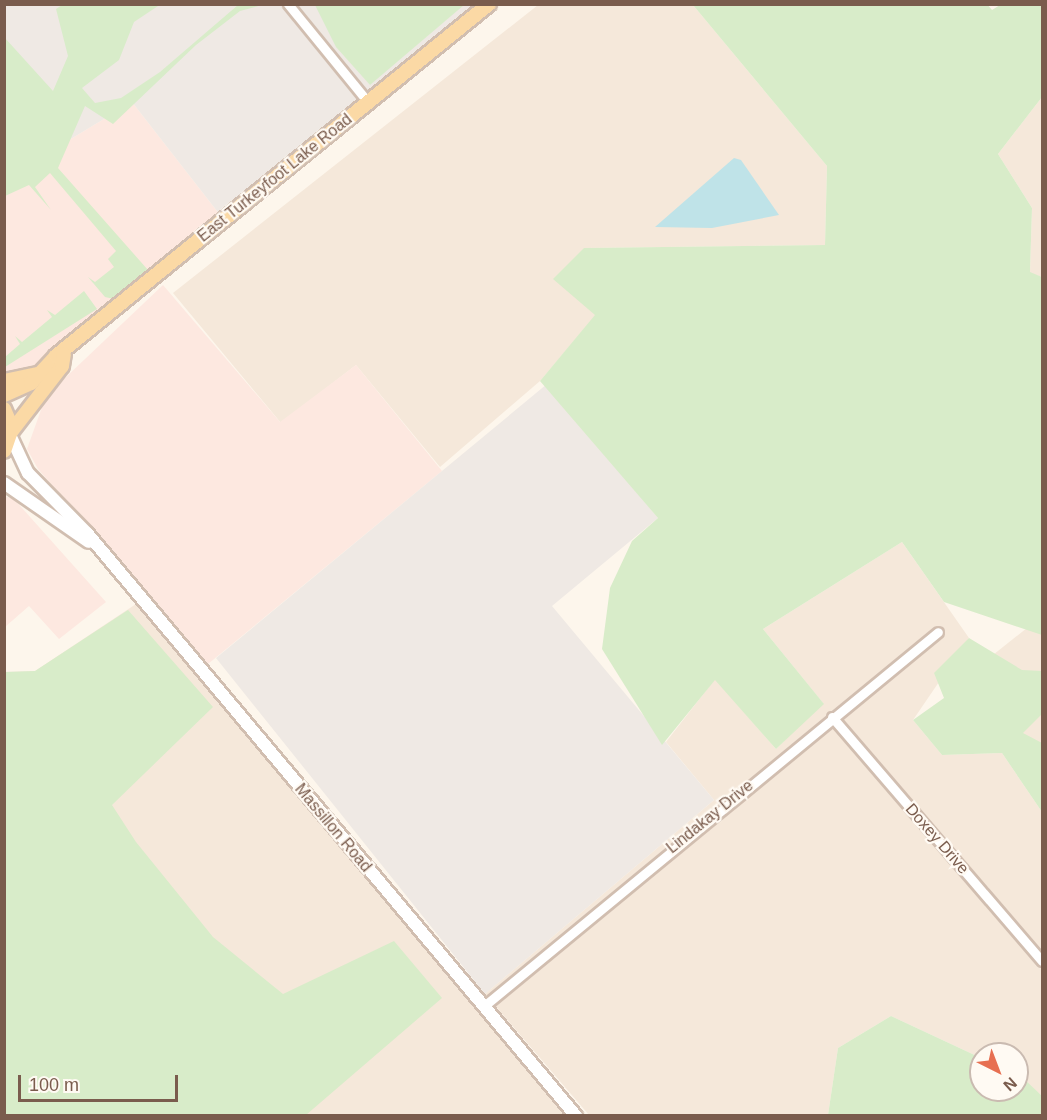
<!DOCTYPE html>
<style>
body{margin:0}
#map{position:relative;width:1047px;height:1120px;overflow:hidden;background:#fdf6ec;font-family:Arial,sans-serif}
div>[style]{position:absolute}
[style*='--x']{left:calc(var(--x)*1px);top:calc(var(--y)*1px);width:calc(var(--w)*1px);rotate:calc(var(--a)*1deg)}
.residential>*{inset:0;background:#f5e8da}
.commercial>*{inset:0;background:#fde8e0}
.industrial>*{inset:0;background:#efe9e4}
.green>*{inset:0;background:#d8ecc9}
.water>*{inset:0;background:#bfe3e8}
.roads{filter:drop-shadow(2px 0 #d1beb0) drop-shadow(-2px 0 #d1beb0) drop-shadow(0 2px #d1beb0) drop-shadow(0 -2px #d1beb0)}
.minor>*{height:9px;margin:-4.5px;padding:0 4.5px;transform-origin:4.5px;border-radius:4.5px;background:#fff}
.secondary>*{height:12px;margin:-6px;padding:0 6px;transform-origin:6px;border-radius:6px;background:#fff}
.primary>*{height:14px;margin:-7px;padding:0 7px;transform-origin:7px;border-radius:7px;background:#fbd9a5}
span{translate:-50% -50%;white-space:nowrap;text-align:center;line-height:1.15;-webkit-text-stroke:4.5px #fffaf3;paint-order:stroke}
.street-label{font-size:16px;color:#7a5c4d}
.frame{position:absolute;inset:0;border:6px solid #7a5c4d;pointer-events:none}
.north{position:absolute;left:969px;top:1042px;width:60px;height:60px;box-sizing:border-box;background:#fffaf3;border:2px solid #cabbb1;border-radius:50%;rotate:138deg;font-size:16px;font-weight:700;line-height:24px;text-align:center;color:#7a5c4d}
.north::after{content:'';display:block;margin:auto;width:21px;height:27px;background:#e76f51;clip-path:polygon(50% 0,100% 100%,50% 72%,0 100%)}
.scale{position:absolute;left:18px;top:1075px;width:160px;height:27px;box-sizing:border-box;border:3px solid #7a5c4d;border-top:0;padding-left:8px;font-size:18px;line-height:21px;white-space:nowrap;color:#7a5c4d;-webkit-text-stroke:4px #fffaf3;paint-order:stroke}
</style>
<div id="map">
<div class="residential">
<i style="clip-path:polygon(538px 5px,693px 5px,827px 166px,825px 245px,584px 248px,596px 315px,540px 381px,440px 467px,356px 365px,281px 423px,173px 293px)"></i>
<i style="clip-path:polygon(1042px 97px,1042px 277px,1030px 273px,1032px 208px,998px 154px)"></i>
<i style="clip-path:polygon(902px 542px,969px 638px,913px 720px,942px 755px,1002px 753px,1042px 812px,1042px 1096px,1017px 1075px,1017px 1054px,981px 1054px,981px 1058px,891px 1016px,838px 1048px,828px 1115px,589px 1115px,485px 994px,714px 800px,666px 742px,715px 679px,776px 749px,823px 703px,763px 629px)"></i>
<i style="clip-path:polygon(136px 604px,568px 1115px,5px 1115px,4px 672px,35px 671px)"></i>
<i style="clip-path:polygon(1042px 616px,1042px 777px,964px 678px)"></i>
</div>
<div class="commercial">
<i style="clip-path:polygon(132px 102px,224px 220px,38px 374px,5px 381px,4px 190px,46px 154px)"></i>
<i style="clip-path:polygon(163px 285px,280px 422px,356px 365px,442px 471px,208px 664px,38px 469px,27px 449px,46px 396px)"></i>
<i style="clip-path:polygon(4px 496px,14px 499px,106px 602px,59px 639px,29px 606px,5px 627px)"></i>
</div>
<div class="industrial">
<i style="clip-path:polygon(5px 5px,489px 5px,224px 220px,132px 102px,46px 154px,5px 190px)"></i>
<i style="clip-path:polygon(547px 384px,658px 518px,552px 606px,714px 800px,485px 994px,216px 658px)"></i>
</div>
<div class="green">
<i style="clip-path:polygon(987px 4px,992px 10px,1000px 5px,1042px 5px,1042px 97px,998px 154px,1032px 208px,1030px 272px,1042px 277px,1042px 635px,944px 602px,902px 542px,763px 629px,824px 704px,776px 749px,715px 680px,662px 745px,602px 649px,610px 588px,632px 541px,658px 518px,540px 381px,595px 315px,553px 279px,584px 248px,825px 245px,827px 166px,693px 5px)"></i>
<i style="clip-path:polygon(62px 5px,158px 6px,134px 22px,119px 60px,82px 88px,95px 103px,121px 98px,160px 72px,238px 5px,262px 5px,240px 11px,196px 45px,113px 124px,85px 106px,58px 168px,148px 270px,114px 299px,105px 297px,88px 277px,95px 282px,114px 267px,108px 259px,116px 251px,50px 173px,35px 187px,51px 210px,29px 185px,5px 196px,5px 38px,53px 91px,68px 56px,56px 9px)"></i>
<i style="clip-path:polygon(315px 5px,464px 5px,370px 85px,336px 47px)"></i>
<i style="clip-path:polygon(84px 291px,97px 309px,5px 367px,5px 357px,20px 344px,15px 336px,22px 342px,52px 317px,47px 310px,55px 315px)"></i>
<i style="clip-path:polygon(128px 610px,213px 707px,112px 805px,136px 842px,213px 937px,283px 994px,394px 941px,442px 998px,306px 1115px,5px 1115px,5px 672px,35px 671px)"></i>
<i style="clip-path:polygon(969px 638px,1022px 670px,1042px 671px,1042px 714px,1023px 733px,1042px 743px,1042px 812px,1002px 753px,942px 755px,913px 720px,944px 698px,934px 673px)"></i>
<i style="clip-path:polygon(891px 1016px,981px 1058px,981px 1090px,1017px 1090px,1017px 1075px,1023px 1078px,1042px 1096px,1042px 1115px,828px 1115px,838px 1048px)"></i>
</div>
<div class="water">
<i style="clip-path:polygon(734px 158px,741px 160px,779px 215px,712px 228px,655px 227px)"></i>
</div>
<div class="roads">
<div class="minor">
<i style="--x:288;--y:4;--w:127;--a:50.8"></i>
<i style="--x:832;--y:717;--w:322;--a:49.3"></i>
<i style="--x:484;--y:1006;--w:588;--a:-39.48"></i>
</div>
<div class="secondary">
<i style="--x:11;--y:437;--w:40;--a:65"></i>
<i style="--x:28;--y:473;--w:84;--a:45.5"></i>
<i style="--x:87;--y:533;--w:761;--a:50.01"></i>
<i style="--x:4;--y:483;--w:103;--a:34.8"></i>
</div>
<div class="primary">
<i style="--x:4;--y:381;--w:35;--a:-12"></i>
<i style="--x:4;--y:395;--w:30;--a:-24"></i>
<i style="--x:31;--y:383;--w:37;--a:-47"></i>
<i style="--x:56;--y:356;--w:558;--a:-39.11"></i>
<i style="--x:4;--y:409;--w:21;--a:67"></i>
<i style="--x:12;--y:428;--w:24;--a:109"></i>
<i style="--x:11;--y:432;--w:83;--a:-52.3"></i>
<i style="--x:62;--y:366;--w:12;--a:-81"></i>
</div>
</div>
<div class="street-label">
<span style="left:275px;top:178px;rotate:-39deg">East Turkeyfoot Lake Road</span>
<span style="left:710px;top:817px;rotate:-39deg">Lindakay Drive</span>
<span style="left:333px;top:828px;rotate:50deg">Massillon Road</span>
<span style="left:937px;top:839px;rotate:49deg">Doxey Drive</span>
</div>
<div class="frame"></div>
<div class="north">N</div>
<div class="scale">100 m</div>
</div>
